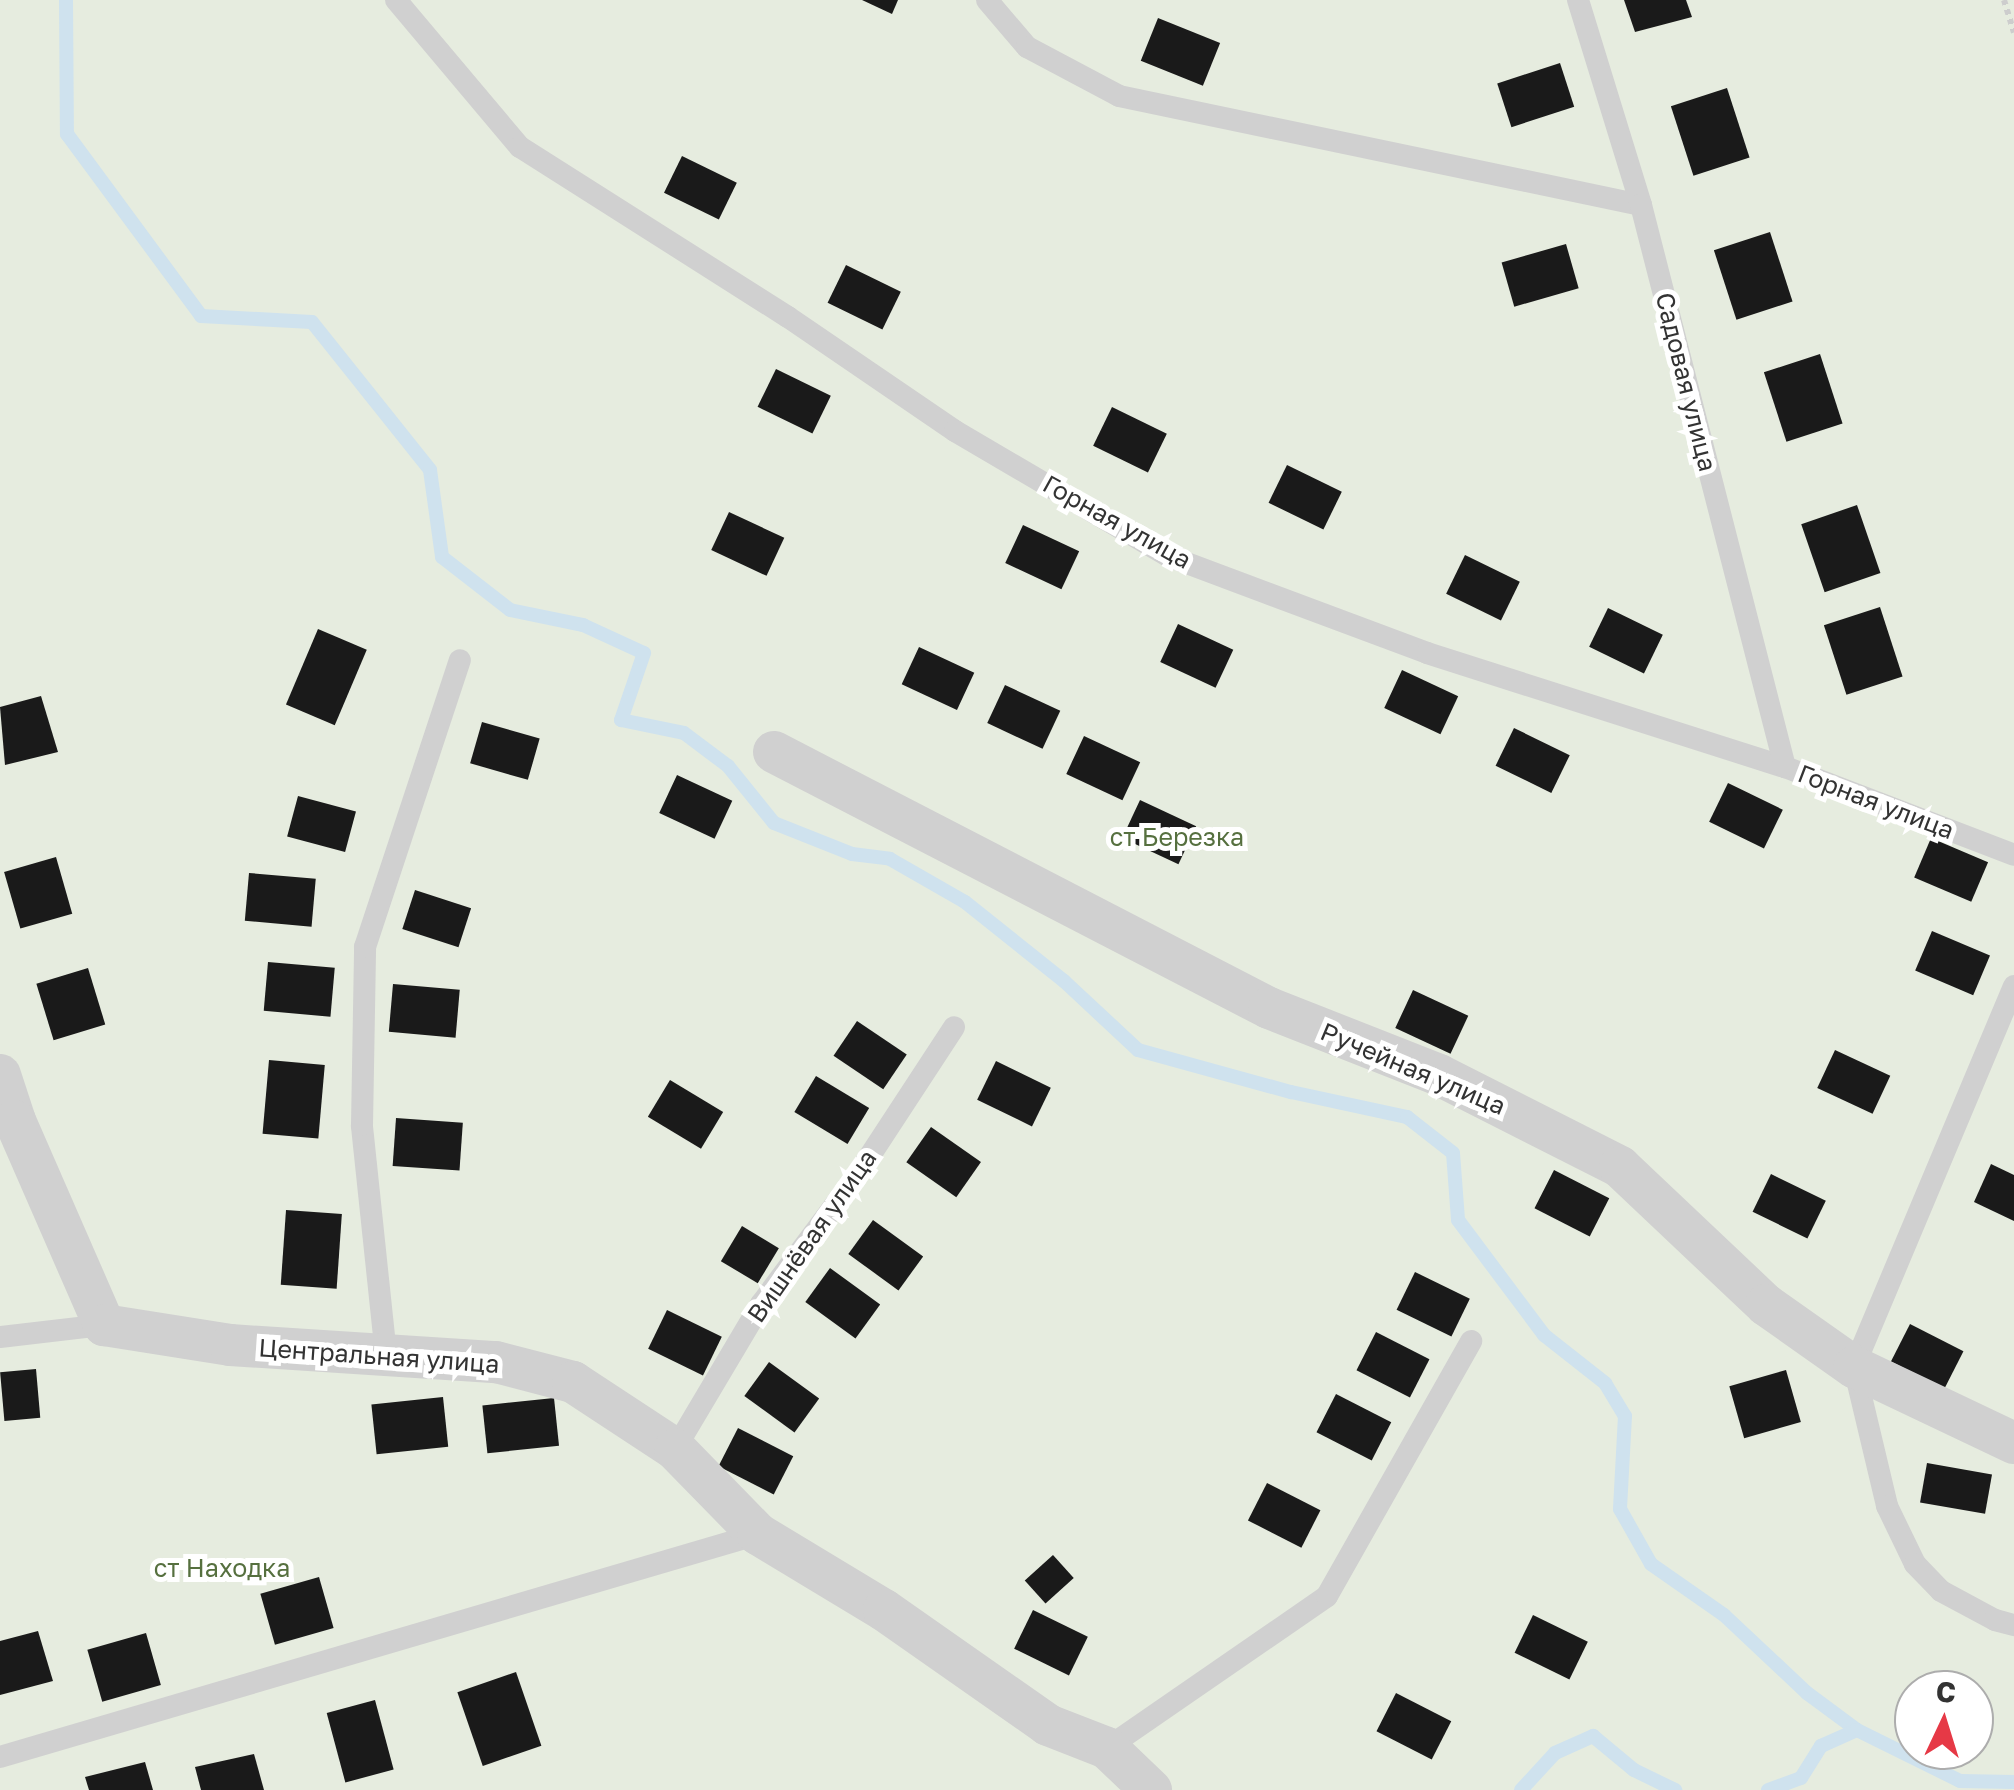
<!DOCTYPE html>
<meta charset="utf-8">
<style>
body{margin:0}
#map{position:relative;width:2014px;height:1790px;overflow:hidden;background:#fff;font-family:"Golos Text",sans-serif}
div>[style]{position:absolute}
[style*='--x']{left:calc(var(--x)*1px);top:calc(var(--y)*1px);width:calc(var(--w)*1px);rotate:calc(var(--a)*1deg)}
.green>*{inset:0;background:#e6ecdf}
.stream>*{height:14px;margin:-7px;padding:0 7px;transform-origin:7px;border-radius:7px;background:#cfe2ee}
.building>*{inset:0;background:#1a1a1a;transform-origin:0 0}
.path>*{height:6px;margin-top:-3px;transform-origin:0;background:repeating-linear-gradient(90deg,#cdcdcd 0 5px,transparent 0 10px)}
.lane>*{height:22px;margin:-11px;padding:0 11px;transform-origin:11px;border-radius:11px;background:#d0d0d0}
.street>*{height:42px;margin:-21px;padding:0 21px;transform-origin:21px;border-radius:21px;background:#d0d0d0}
span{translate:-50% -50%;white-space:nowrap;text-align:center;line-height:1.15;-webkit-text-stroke:10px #fff;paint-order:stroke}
.street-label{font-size:25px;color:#333}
.park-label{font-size:25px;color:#56703f}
.north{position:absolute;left:1894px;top:1670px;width:100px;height:100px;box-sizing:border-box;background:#fff;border:2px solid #adadad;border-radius:50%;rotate:4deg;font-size:28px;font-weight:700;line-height:40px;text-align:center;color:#333}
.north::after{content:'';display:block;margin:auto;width:35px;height:45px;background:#e63946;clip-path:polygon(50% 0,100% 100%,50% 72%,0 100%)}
</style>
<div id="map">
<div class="green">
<i style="clip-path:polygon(evenodd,0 0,2014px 0,2014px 1790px,0 1790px,0 0,1914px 1690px,1974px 1690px,1974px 1750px,1914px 1750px,1914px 1690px)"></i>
</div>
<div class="stream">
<i style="--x:66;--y:0;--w:134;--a:89.6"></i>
<i style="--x:67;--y:134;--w:226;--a:53.6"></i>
<i style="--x:201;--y:316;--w:111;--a:3.1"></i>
<i style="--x:312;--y:322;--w:189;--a:51.4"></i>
<i style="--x:430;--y:470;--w:88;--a:82.1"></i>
<i style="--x:442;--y:557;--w:86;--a:37.9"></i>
<i style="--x:510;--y:610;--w:75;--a:11.6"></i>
<i style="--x:583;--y:625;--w:67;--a:24.7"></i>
<i style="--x:644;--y:653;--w:71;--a:108.9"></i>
<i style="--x:621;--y:720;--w:64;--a:11.7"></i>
<i style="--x:684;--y:733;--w:55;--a:36.9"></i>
<i style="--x:728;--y:766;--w:73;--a:51.1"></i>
<i style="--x:774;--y:823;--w:84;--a:21.7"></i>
<i style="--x:852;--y:854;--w:38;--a:7"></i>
<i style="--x:890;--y:859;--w:86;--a:29.8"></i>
<i style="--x:965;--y:902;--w:127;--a:38.6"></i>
<i style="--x:1064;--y:981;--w:101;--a:43"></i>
<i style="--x:1138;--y:1050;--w:159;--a:15.4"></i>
<i style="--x:1291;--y:1092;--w:119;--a:12.2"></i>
<i style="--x:1407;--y:1117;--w:58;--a:38"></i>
<i style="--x:1453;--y:1153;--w:67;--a:85.7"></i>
<i style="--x:1458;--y:1220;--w:144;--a:53.2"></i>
<i style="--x:1544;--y:1335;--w:78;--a:38.2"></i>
<i style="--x:1605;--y:1383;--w:39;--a:59"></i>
<i style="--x:1625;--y:1416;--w:93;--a:93.1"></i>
<i style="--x:1620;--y:1509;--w:63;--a:60.6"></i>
<i style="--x:1651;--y:1564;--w:89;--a:34.9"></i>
<i style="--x:1724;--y:1615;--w:114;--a:43.2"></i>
<i style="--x:1807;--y:1693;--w:62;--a:36.5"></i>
<i style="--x:1521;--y:1790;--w:50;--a:-47.4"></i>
<i style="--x:1555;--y:1753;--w:42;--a:-24.1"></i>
<i style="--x:1593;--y:1736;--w:53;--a:39.7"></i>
<i style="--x:1634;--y:1770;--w:46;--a:26"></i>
<i style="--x:1768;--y:1790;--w:35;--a:-20"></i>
<i style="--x:1801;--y:1778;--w:38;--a:-58"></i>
<i style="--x:1821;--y:1746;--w:39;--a:-24"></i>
<i style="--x:1857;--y:1730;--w:115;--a:26.3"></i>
<i style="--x:1960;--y:1781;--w:54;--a:1.1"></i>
</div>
<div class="building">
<i style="clip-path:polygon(862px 0,898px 0,892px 14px)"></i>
<i style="clip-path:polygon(1624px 0,1686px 0,1692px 17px,1635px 32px)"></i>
<i style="left:1158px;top:18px;width:67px;height:46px;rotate:22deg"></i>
<i style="left:1560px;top:63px;width:46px;height:66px;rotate:72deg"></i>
<i style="left:1727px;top:88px;width:73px;height:59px;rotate:72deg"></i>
<i style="left:682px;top:156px;width:61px;height:41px;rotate:26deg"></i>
<i style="left:1770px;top:232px;width:73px;height:59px;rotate:72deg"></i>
<i style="left:1566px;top:244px;width:46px;height:67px;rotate:74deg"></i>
<i style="left:846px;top:265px;width:61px;height:42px;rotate:26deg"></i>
<i style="left:1820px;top:354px;width:73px;height:59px;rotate:72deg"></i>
<i style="left:776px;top:369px;width:61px;height:42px;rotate:26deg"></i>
<i style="left:1112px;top:407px;width:61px;height:43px;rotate:26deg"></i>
<i style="left:1287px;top:465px;width:61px;height:42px;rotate:26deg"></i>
<i style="left:1857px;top:505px;width:72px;height:59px;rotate:71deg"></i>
<i style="left:729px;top:512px;width:61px;height:42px;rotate:25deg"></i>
<i style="left:1023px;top:525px;width:62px;height:42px;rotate:25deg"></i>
<i style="left:1465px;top:555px;width:61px;height:43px;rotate:26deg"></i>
<i style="left:1880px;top:607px;width:73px;height:59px;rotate:72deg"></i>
<i style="left:1608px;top:608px;width:61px;height:43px;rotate:26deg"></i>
<i style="left:1178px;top:624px;width:61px;height:42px;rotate:25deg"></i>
<i style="left:318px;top:629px;width:53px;height:82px;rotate:23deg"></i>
<i style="left:919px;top:647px;width:61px;height:41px;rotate:25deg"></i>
<i style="left:1402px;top:670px;width:62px;height:42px;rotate:25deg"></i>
<i style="left:1005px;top:685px;width:61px;height:42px;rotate:25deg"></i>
<i style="clip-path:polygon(41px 696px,58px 752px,5px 765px,0 707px)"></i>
<i style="left:482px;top:722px;width:60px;height:43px;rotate:16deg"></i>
<i style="left:1514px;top:728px;width:62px;height:42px;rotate:26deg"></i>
<i style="left:1084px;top:736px;width:62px;height:42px;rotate:25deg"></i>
<i style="left:677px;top:775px;width:61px;height:42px;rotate:25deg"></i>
<i style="left:1728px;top:783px;width:61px;height:43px;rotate:26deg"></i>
<i style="left:298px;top:796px;width:60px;height:42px;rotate:15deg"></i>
<i style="left:1140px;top:800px;width:62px;height:42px;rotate:25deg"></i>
<i style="left:1931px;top:838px;width:62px;height:43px;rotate:23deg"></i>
<i style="left:56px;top:857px;width:59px;height:54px;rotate:74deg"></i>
<i style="left:249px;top:873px;width:67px;height:48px;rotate:5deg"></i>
<i style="left:415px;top:890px;width:59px;height:41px;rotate:18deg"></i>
<i style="left:1932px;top:931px;width:63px;height:43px;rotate:23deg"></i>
<i style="left:268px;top:962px;width:67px;height:49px;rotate:5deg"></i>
<i style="left:88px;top:968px;width:59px;height:54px;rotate:73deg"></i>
<i style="left:393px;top:984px;width:67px;height:48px;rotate:5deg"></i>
<i style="left:1413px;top:990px;width:61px;height:42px;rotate:25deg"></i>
<i style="left:857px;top:1021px;width:60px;height:42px;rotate:34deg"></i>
<i style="left:1835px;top:1050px;width:61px;height:42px;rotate:25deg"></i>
<i style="left:269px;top:1060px;width:56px;height:74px;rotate:5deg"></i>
<i style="left:996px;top:1061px;width:61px;height:43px;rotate:26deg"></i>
<i style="left:816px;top:1076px;width:62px;height:42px;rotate:31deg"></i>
<i style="left:670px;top:1080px;width:62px;height:43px;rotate:31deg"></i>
<i style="left:396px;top:1118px;width:67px;height:48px;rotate:4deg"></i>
<i style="left:931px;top:1127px;width:61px;height:43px;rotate:35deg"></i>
<i style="clip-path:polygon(1991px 1164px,2014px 1175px,2014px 1221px,1974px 1202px)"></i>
<i style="left:1554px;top:1170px;width:62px;height:43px;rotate:27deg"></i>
<i style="left:1771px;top:1174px;width:61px;height:42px;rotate:26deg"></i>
<i style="left:286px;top:1210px;width:56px;height:75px;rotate:4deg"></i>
<i style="left:873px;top:1220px;width:62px;height:42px;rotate:36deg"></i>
<i style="left:742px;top:1226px;width:43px;height:41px;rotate:31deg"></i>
<i style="left:830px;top:1268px;width:62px;height:42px;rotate:36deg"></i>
<i style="left:1415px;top:1272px;width:61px;height:42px;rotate:26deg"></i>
<i style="left:667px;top:1310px;width:61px;height:43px;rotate:26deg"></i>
<i style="left:1910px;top:1324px;width:60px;height:42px;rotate:27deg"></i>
<i style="left:1376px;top:1332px;width:60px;height:43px;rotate:27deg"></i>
<i style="left:769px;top:1362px;width:62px;height:42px;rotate:36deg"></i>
<i style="left:36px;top:1369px;width:49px;height:36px;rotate:85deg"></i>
<i style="left:1786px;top:1370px;width:54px;height:59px;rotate:74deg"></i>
<i style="left:1336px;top:1394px;width:62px;height:43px;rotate:27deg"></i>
<i style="left:443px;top:1397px;width:50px;height:72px;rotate:84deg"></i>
<i style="left:554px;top:1398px;width:48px;height:72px;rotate:84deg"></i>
<i style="left:738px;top:1428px;width:62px;height:43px;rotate:27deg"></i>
<i style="left:1927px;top:1463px;width:66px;height:40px;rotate:10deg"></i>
<i style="left:1267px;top:1483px;width:60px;height:42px;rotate:27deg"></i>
<i style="left:1053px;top:1555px;width:31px;height:38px;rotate:48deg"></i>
<i style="left:319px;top:1577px;width:53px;height:61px;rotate:74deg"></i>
<i style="left:1033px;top:1610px;width:61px;height:43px;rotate:26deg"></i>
<i style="left:1533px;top:1615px;width:61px;height:42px;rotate:26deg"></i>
<i style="clip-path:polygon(38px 1631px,53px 1681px,0 1695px,0 1641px)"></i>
<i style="left:146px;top:1633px;width:54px;height:61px;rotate:74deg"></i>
<i style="left:516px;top:1672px;width:78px;height:62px;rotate:71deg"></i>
<i style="left:1396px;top:1693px;width:62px;height:43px;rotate:27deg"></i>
<i style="left:375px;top:1700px;width:72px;height:50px;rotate:75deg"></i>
<i style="clip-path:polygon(254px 1754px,264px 1790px,201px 1790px,195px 1767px)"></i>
<i style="clip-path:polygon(145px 1762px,153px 1790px,89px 1790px,85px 1777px)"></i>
</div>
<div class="path">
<i style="--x:2004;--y:0;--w:34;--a:73"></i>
</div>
<div class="lane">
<i style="--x:396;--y:0;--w:192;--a:49.9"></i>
<i style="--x:520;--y:147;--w:317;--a:32.4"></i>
<i style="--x:788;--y:317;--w:202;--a:34.3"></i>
<i style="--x:955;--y:431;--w:247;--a:30.4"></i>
<i style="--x:1168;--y:556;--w:277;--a:20.5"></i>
<i style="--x:1427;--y:653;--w:376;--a:17.7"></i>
<i style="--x:1785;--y:767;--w:245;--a:21"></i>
<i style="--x:987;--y:0;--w:62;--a:49.6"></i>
<i style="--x:1027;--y:47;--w:104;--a:28"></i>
<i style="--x:1119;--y:96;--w:533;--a:11.79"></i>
<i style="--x:1578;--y:0;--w:214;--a:72.9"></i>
<i style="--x:1641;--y:205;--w:580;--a:75.63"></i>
<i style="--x:2014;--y:986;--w:413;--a:112.8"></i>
<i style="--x:1854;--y:1367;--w:143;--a:76.6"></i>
<i style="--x:1887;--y:1506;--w:64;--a:64.2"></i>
<i style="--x:1915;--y:1564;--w:37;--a:46"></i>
<i style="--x:1941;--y:1591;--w:61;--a:28.2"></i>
<i style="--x:1995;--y:1620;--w:20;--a:15"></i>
<i style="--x:0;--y:1337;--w:105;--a:-6.6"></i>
<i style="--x:386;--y:1355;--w:231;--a:-96"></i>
<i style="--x:362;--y:1125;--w:178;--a:-89"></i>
<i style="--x:365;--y:947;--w:302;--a:-71.7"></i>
<i style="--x:675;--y:1449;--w:169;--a:-59.3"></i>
<i style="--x:761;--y:1304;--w:159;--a:-53.2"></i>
<i style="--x:856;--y:1177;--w:179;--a:-56.8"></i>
<i style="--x:1107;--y:1748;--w:267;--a:-34.6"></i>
<i style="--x:1327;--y:1596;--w:293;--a:-60.5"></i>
<i style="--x:0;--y:1757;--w:790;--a:-16.39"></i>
</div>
<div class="street">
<i style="--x:774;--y:752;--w:557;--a:27.35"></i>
<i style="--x:1269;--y:1008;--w:183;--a:21.5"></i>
<i style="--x:1439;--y:1075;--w:203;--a:26.9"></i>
<i style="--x:1620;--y:1167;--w:201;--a:43.4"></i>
<i style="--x:1766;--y:1305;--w:108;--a:35.2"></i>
<i style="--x:1854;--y:1367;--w:177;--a:25.4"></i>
<i style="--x:0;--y:1075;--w:48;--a:71.9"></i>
<i style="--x:15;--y:1121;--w:223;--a:66.4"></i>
<i style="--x:104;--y:1325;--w:128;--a:9"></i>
<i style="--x:230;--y:1345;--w:267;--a:3.7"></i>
<i style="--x:496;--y:1362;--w:80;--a:14.6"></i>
<i style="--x:573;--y:1382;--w:122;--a:33.3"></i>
<i style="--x:675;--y:1449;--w:119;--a:45.7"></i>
<i style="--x:758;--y:1534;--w:147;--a:31.1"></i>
<i style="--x:884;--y:1610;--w:200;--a:35"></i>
<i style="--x:1048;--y:1725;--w:63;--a:21.3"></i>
<i style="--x:1107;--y:1748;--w:61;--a:43.7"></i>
</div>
<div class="street-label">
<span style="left:1686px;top:382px;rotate:76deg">Садовая улица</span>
<span style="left:1117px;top:522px;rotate:29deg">Горная улица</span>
<span style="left:1876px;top:802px;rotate:21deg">Горная улица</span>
<span style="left:1413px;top:1069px;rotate:23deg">Ручейная улица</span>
<span style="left:812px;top:1236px;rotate:-55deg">Вишнёвая улица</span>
<span style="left:379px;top:1356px;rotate:4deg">Центральная улица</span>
</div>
<div class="park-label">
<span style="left:1177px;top:837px">ст Березка</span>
<span style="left:222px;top:1568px">ст Находка</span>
</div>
<div class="north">С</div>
</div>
